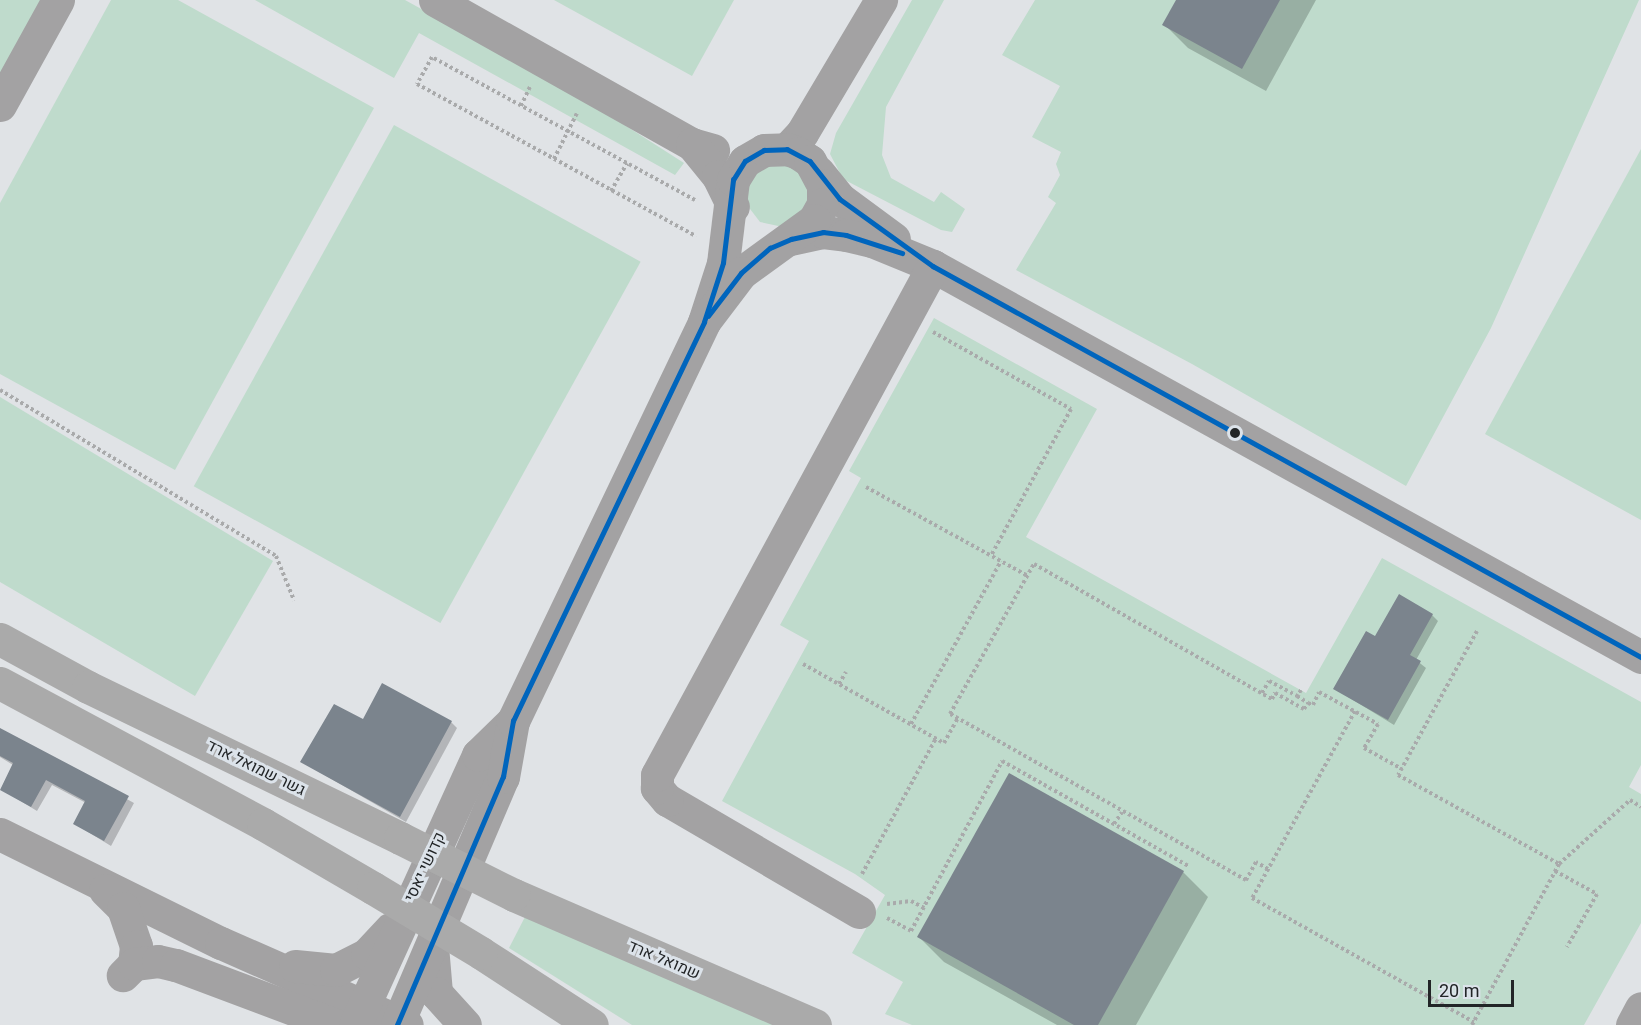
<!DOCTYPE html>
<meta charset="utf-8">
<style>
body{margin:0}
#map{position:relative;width:1641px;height:1025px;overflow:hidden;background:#e0e3e6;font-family:Roboto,Heebo,sans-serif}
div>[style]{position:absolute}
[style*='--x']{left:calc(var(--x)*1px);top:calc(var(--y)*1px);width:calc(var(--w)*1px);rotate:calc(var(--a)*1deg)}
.green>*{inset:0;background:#bfdbcc;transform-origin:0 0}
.shadow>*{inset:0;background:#0003}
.building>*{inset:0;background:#7b848d}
.path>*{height:4px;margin-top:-2px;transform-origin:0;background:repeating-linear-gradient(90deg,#a9aaab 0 3px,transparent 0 6px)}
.minor>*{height:33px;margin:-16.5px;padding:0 16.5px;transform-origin:16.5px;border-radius:16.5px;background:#a3a2a3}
.highway>*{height:33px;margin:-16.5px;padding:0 16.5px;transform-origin:16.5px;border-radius:16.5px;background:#aaa}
.highway-bridge>*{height:33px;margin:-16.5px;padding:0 16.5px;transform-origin:16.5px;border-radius:16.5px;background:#aaa}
.bus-1>*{height:4.5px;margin:-2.25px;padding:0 2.25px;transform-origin:2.25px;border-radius:2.25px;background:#0065bd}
.dots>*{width:16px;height:16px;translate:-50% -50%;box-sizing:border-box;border:3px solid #dce3ea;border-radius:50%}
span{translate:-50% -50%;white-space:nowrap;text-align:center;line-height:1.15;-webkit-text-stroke:6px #dce3ea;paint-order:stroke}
.street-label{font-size:16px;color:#222527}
.scale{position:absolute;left:1428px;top:980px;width:86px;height:27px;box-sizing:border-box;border:3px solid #222527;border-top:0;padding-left:8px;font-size:18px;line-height:21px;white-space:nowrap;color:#222527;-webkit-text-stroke:4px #dce3ea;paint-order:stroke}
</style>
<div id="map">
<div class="green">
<i style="clip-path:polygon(0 0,49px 0,0 85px)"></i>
<i style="clip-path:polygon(111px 0,178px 0,374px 108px,175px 470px,0 374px,0 203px)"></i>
<i style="clip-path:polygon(255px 0,405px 0,584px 99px,684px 163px,675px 175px,419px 33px,394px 78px)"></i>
<i style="clip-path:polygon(554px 0,734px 0,692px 76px)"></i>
<i style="clip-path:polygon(912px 0,944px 0,886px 107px,882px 155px,891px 178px,934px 202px,941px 192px,965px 209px,952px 232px,941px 230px,843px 179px,830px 154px,836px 133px)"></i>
<i style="clip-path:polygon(1035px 0,1639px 0,1491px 328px,1406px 486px,1192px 364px,1016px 270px,1056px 203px,1048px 197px,1060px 175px,1056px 164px,1061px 152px,1032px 137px,1060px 86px,1002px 55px)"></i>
<i style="left:394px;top:125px;width:282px;height:413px;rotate:29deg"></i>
<i style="clip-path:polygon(1641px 149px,1641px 520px,1485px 434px)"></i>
<i style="clip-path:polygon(777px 161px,805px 174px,809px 207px,783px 227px,760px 222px,747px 205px,746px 185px,750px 175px)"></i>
<i style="clip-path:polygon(934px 318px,1097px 409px,1026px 537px,1306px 693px,1382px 558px,1641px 702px,1641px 765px,1629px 787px,1641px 794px,1641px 923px,1584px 1025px,912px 1025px,885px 1014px,903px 982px,852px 953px,885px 895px,855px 874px,722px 801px,809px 641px,780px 625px,861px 478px,849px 471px)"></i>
<i style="clip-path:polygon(0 397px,273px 561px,195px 696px,0 582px)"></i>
<i style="clip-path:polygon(527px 913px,776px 1025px,632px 1025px,509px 948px)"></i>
</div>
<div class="shadow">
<i style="clip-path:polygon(1178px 0,1316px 0,1266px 91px,1188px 48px,1164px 24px)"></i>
<i style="clip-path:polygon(1432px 615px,1438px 621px,1416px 660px,1426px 668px,1394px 725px,1335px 689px,1376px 638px)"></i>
<i style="clip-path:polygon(451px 722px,457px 728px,406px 822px,302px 762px)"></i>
<i style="clip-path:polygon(0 729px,134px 803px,111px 846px,75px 824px,86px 803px,52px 785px,37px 811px,1px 789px,13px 765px,0 757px)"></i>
<i style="clip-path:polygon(1183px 872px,1208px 897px,1136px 1025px,1057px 1025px,944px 962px,919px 937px)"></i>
</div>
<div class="building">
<i style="clip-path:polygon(1176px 0,1280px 0,1242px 69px,1162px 25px)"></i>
<i style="clip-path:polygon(1399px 594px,1433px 614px,1410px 655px,1421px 661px,1388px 720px,1333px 689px,1366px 631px,1375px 636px)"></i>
<i style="clip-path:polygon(382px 683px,452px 721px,400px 817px,300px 762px,334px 704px,363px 719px)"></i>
<i style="clip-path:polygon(0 728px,129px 796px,104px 841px,73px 824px,85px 801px,46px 780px,31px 807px,0 790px,13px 763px,0 756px)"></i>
<i style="clip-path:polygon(1009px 773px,1184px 871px,1098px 1025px,1074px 1025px,917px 937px)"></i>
</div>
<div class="path">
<i style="--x:521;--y:106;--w:21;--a:-65"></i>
<i style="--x:554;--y:159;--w:51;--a:-63.4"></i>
<i style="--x:611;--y:191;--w:32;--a:-60"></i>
<i style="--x:695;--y:200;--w:299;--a:-151.5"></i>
<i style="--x:432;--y:57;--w:31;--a:119"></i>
<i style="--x:417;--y:84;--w:318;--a:28.6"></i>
<i style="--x:933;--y:332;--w:158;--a:29.2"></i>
<i style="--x:1071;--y:409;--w:167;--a:118.6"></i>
<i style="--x:0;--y:390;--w:322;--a:31"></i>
<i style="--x:276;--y:556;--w:48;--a:67.8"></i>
<i style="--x:866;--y:487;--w:185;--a:28.8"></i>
<i style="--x:1477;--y:631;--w:164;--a:118.7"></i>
<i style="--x:1398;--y:775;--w:184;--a:28.9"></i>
<i style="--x:803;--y:664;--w:162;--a:29.3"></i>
<i style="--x:944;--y:743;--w:29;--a:-61"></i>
<i style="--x:839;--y:684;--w:14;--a:-60"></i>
<i style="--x:1301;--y:690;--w:7;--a:124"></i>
<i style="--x:1297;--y:696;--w:13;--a:32"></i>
<i style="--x:1308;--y:703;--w:5;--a:22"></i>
<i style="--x:1313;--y:705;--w:14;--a:-65"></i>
<i style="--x:1319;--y:692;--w:67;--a:28.5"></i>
<i style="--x:1378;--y:724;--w:28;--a:120"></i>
<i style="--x:1364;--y:748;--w:43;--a:28.9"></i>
<i style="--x:1262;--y:693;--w:14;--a:-60"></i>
<i style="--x:1269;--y:681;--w:32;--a:28"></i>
<i style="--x:1355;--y:711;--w:213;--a:118.8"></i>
<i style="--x:1252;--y:898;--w:254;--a:29.2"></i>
<i style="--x:911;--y:724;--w:186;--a:-61.1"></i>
<i style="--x:1114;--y:824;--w:14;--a:-56"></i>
<i style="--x:1268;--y:869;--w:14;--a:-150"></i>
<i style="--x:1256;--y:862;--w:21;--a:119"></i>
<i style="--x:1246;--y:880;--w:339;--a:-150.7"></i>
<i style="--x:950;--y:714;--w:172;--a:-60.8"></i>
<i style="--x:1034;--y:564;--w:274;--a:29.6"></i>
<i style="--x:1272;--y:699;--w:7;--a:-63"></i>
<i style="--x:1275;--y:693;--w:33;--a:29"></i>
<i style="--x:1304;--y:709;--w:7;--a:-56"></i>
<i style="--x:1555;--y:871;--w:48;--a:28.7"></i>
<i style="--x:1597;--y:894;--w:61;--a:119.5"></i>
<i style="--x:862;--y:874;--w:155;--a:-61.4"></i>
<i style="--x:887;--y:904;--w:24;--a:-7"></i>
<i style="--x:911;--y:901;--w:15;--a:28"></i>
<i style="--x:887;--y:918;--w:27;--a:28"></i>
<i style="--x:911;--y:931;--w:193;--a:-61.8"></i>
<i style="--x:1002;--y:761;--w:214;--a:29.4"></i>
<i style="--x:1472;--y:1025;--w:183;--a:-61.6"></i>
<i style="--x:1559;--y:864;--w:96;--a:-42"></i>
<i style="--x:1630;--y:800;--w:13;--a:32"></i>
</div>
<div class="minor">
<i style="--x:435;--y:0;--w:295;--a:29.3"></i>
<i style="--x:692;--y:144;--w:22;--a:16"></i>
<i style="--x:0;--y:105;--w:120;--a:-61.1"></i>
<i style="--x:692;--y:144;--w:41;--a:50.9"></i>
<i style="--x:718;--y:176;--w:34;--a:64"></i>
<i style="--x:787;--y:149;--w:22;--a:-47"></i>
<i style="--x:802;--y:133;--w:155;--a:-59.3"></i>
<i style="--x:818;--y:172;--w:35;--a:51"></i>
<i style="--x:840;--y:199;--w:67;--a:36.5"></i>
<i style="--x:790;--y:239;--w:34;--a:-12"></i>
<i style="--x:823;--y:232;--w:23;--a:7"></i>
<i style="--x:846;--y:235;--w:27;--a:13"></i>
<i style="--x:872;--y:241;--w:66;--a:22.3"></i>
<i style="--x:933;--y:266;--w:809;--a:28.91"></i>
<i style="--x:0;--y:834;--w:246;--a:26.3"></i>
<i style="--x:221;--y:943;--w:203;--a:23.8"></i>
<i style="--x:105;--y:890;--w:25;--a:45"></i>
<i style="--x:123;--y:908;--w:40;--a:71.1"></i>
<i style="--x:136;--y:946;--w:18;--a:96"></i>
<i style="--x:134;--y:964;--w:16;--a:135"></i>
<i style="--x:859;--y:912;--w:222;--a:-149.7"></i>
<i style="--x:667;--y:800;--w:16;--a:-130"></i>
<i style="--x:657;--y:788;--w:13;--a:-90"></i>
<i style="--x:657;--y:775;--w:579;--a:-61.53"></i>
<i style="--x:432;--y:946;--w:47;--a:85.1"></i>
<i style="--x:436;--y:993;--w:43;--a:47.8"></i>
<i style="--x:134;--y:964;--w:24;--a:-7"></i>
<i style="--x:158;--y:961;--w:18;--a:13"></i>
<i style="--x:176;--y:965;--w:171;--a:20.6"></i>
<i style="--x:295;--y:966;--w:41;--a:5.6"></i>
<i style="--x:336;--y:970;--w:35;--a:-27"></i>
<i style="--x:367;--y:954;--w:34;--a:-47"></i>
<i style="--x:355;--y:1025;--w:297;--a:-65.5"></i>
<i style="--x:478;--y:755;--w:49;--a:-44.2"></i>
<i style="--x:397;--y:1025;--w:270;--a:-66.9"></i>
<i style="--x:503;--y:777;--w:57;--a:-79.9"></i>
<i style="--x:513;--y:721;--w:442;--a:-64.4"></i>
<i style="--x:704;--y:322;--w:62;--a:-72.1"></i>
<i style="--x:723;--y:263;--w:84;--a:-83.1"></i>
<i style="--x:733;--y:180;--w:22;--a:-58"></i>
<i style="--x:745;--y:161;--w:22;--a:-30"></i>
<i style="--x:764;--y:150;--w:23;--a:-2"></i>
<i style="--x:787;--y:149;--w:12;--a:20"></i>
<i style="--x:798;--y:153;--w:14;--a:34"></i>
<i style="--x:810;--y:161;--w:27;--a:62"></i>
<i style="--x:823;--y:185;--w:19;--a:90"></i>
<i style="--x:823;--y:204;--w:18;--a:119"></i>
<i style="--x:814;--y:220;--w:90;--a:144"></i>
<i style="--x:741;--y:273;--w:61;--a:127.1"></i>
<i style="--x:1632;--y:1025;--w:19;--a:-62"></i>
</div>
<div class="highway">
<i style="--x:0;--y:639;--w:100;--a:28.6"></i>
<i style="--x:88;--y:687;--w:347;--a:25.8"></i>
<i style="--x:0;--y:683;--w:298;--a:28.2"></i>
<i style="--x:263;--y:824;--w:127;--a:30.2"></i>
<i style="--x:514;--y:895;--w:328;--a:23.4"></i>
<i style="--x:481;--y:953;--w:132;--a:33"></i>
</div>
<div class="highway-bridge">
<i style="--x:400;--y:838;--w:127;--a:26.6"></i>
<i style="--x:373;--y:888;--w:126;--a:31"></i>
</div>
<div class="bus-1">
<i style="--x:708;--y:316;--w:54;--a:-52.5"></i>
<i style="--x:741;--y:273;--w:38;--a:-41"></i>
<i style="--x:770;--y:248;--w:23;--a:-23"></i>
<i style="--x:791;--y:239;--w:33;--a:-12"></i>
<i style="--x:823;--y:232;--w:23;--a:7"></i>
<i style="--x:846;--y:235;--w:59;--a:17.8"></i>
<i style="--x:397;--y:1025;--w:270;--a:-66.9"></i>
<i style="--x:503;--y:777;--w:57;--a:-79.9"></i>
<i style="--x:513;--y:721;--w:442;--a:-64.4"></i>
<i style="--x:704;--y:322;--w:62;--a:-72.1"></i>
<i style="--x:723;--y:263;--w:84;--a:-83.1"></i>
<i style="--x:733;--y:180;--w:22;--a:-58"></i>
<i style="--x:745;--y:161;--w:22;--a:-30"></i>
<i style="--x:764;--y:150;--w:23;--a:-2"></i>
<i style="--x:787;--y:149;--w:26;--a:28"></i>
<i style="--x:810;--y:161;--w:48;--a:51.7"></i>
<i style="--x:840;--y:199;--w:115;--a:35.8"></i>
<i style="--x:933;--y:266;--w:809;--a:28.91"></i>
</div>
<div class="dots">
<i style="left:1235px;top:433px;background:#222527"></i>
</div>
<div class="street-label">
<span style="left:256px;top:768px;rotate:26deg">גשר שמואל ארד</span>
<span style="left:425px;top:867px;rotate:-65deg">קדושי יאסי</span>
<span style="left:664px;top:960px;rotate:23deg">שמואל ארד</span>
</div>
<div class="scale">20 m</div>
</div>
